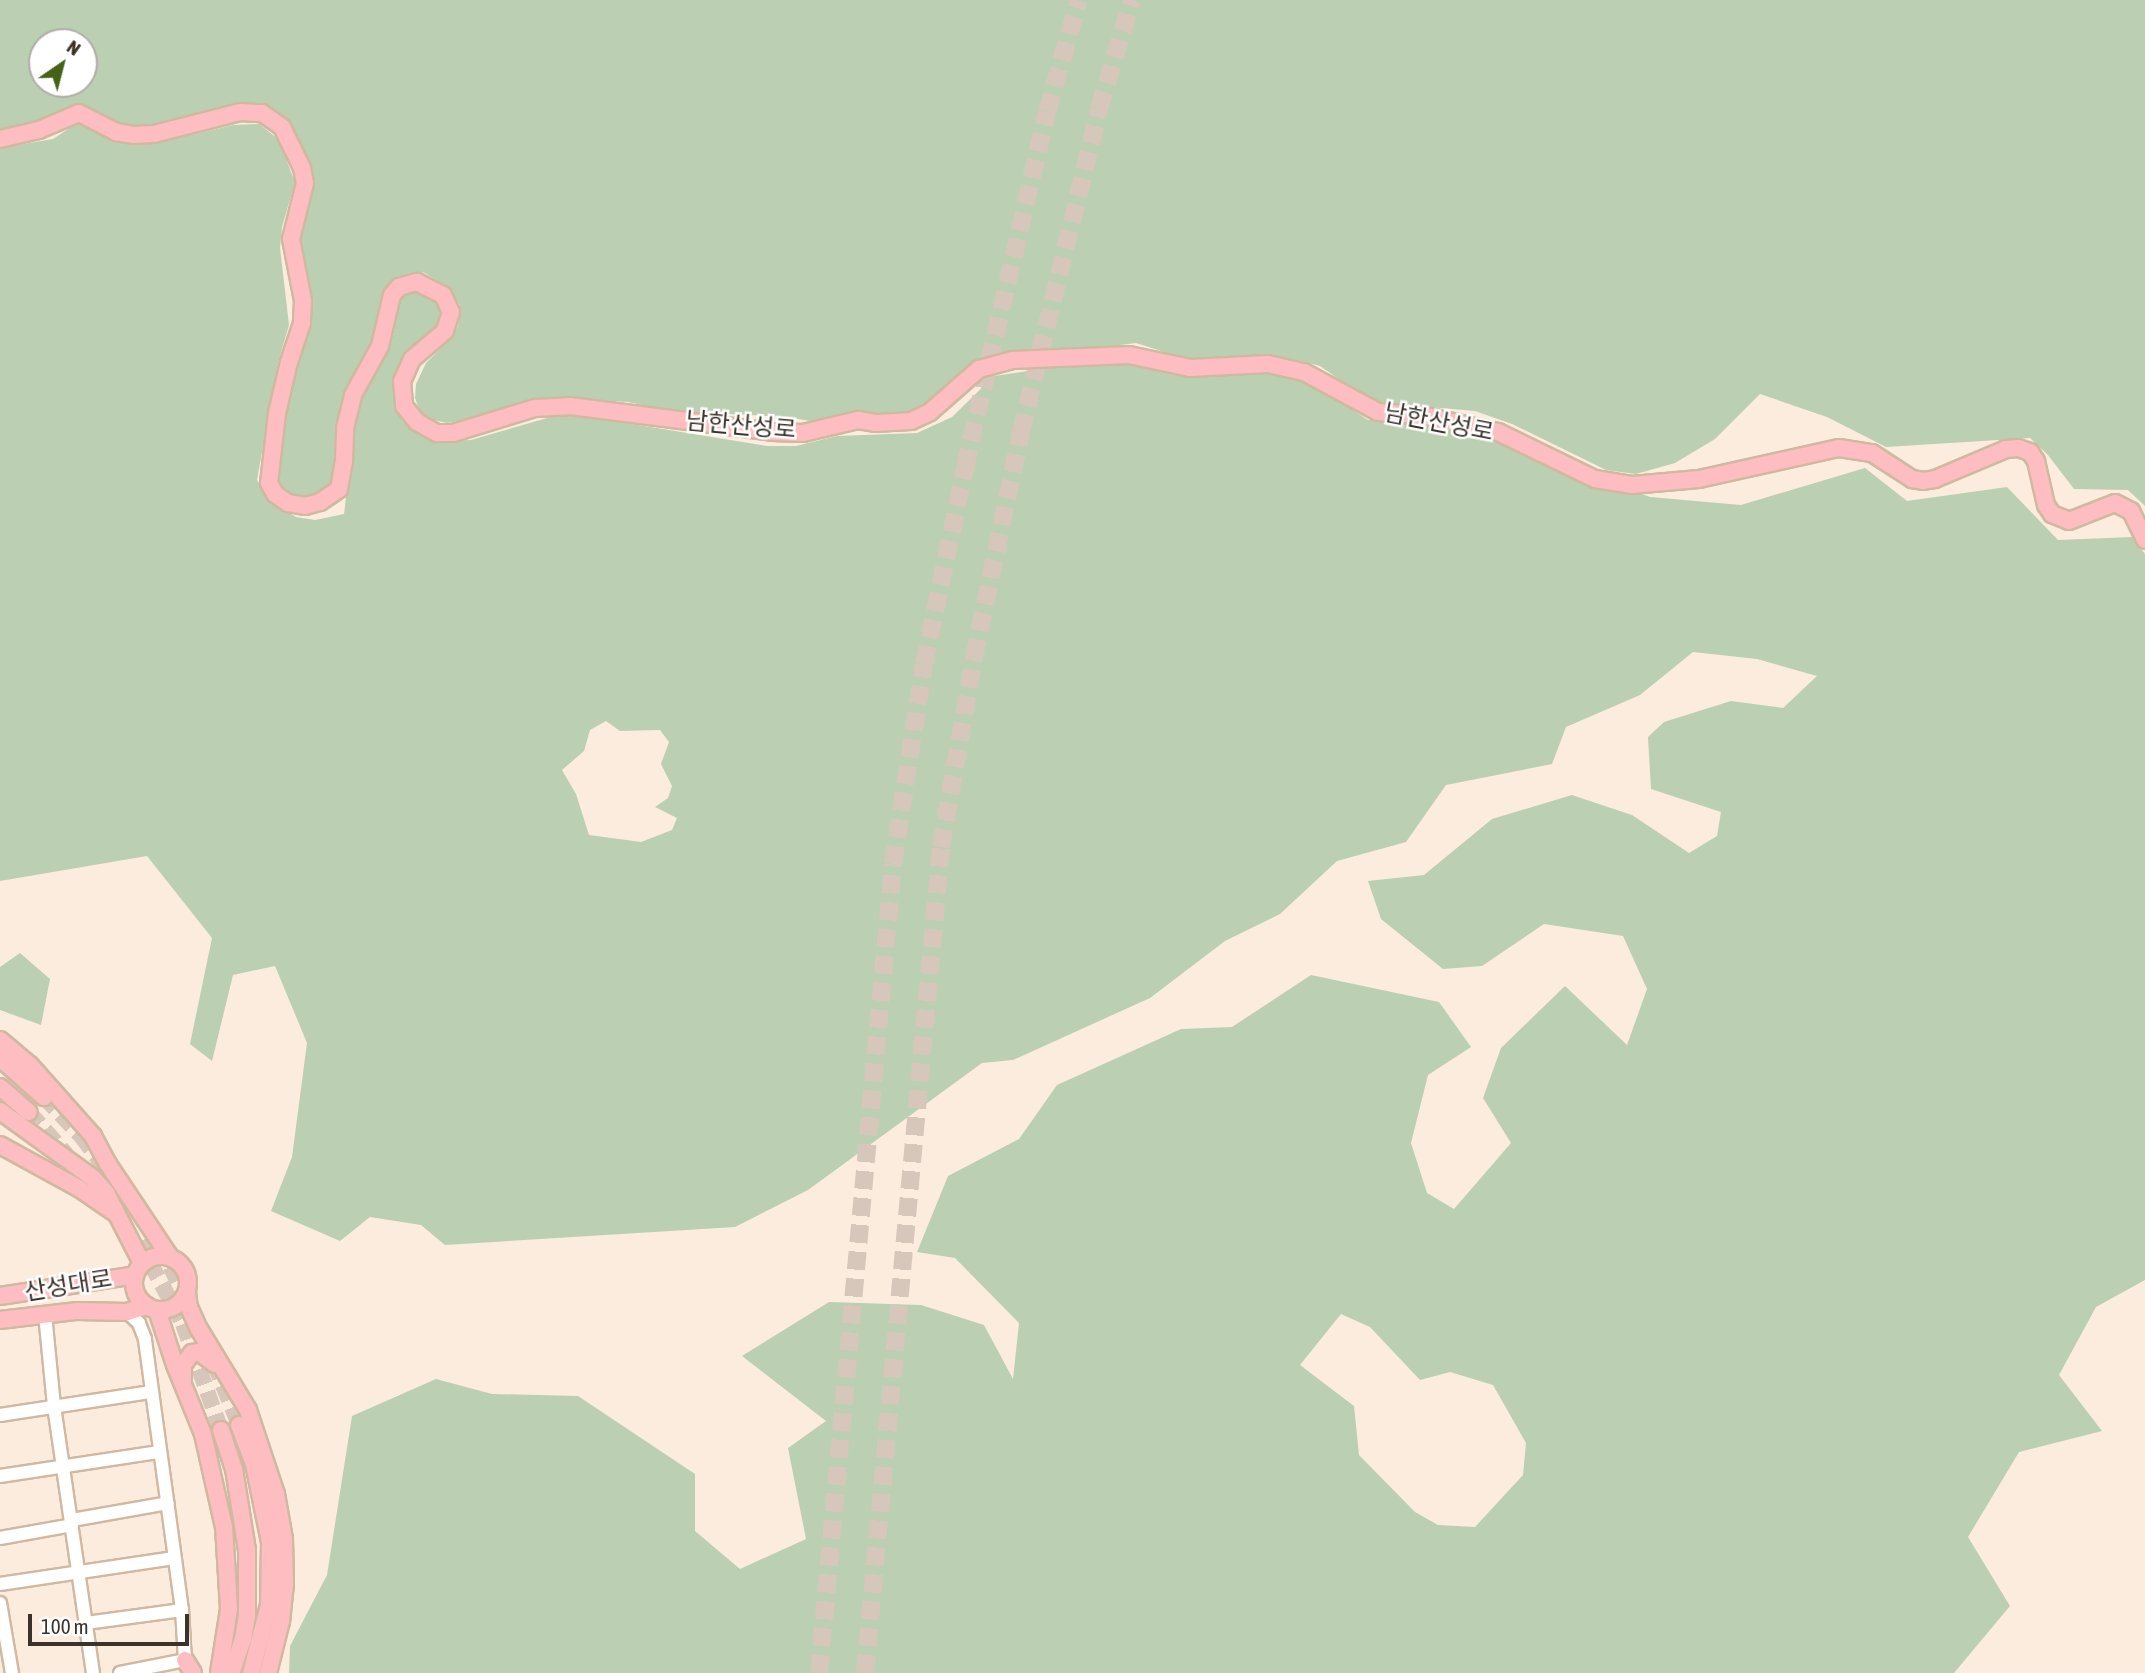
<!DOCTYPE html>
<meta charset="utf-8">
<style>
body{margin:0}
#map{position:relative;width:2145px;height:1673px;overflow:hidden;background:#fcecde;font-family:"Asap Condensed","Noto Sans KR",sans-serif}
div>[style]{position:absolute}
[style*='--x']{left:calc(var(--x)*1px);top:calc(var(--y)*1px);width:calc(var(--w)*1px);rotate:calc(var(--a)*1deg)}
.green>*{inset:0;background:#bbcfb2}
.major-tunnel>*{height:16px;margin-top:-8px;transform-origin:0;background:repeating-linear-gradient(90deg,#d6c7ba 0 16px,transparent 0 24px)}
.highway-tunnel>*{height:18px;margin-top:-9px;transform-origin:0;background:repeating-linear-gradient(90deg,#d6c7ba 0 18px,transparent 0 27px)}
.roads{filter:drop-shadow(2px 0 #d0b8a2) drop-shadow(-2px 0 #d0b8a2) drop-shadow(0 2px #d0b8a2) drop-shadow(0 -2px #d0b8a2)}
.minor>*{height:12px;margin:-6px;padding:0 6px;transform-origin:6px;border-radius:6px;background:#fff}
.major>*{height:16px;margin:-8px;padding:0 8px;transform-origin:8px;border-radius:8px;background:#febdc0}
.major>.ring{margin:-8px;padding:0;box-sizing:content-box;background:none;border:16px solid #febdc0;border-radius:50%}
span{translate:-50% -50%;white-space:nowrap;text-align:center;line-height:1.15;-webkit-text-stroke:5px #fff;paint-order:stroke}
.street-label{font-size:24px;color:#3c322a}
.north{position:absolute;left:28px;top:28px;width:70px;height:70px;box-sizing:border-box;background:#fff;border:2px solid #b1adaa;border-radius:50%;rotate:35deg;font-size:19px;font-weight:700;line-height:28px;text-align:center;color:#3c322a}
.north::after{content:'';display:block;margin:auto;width:24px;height:32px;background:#446318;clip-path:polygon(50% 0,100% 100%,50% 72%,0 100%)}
.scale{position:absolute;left:28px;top:1614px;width:161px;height:32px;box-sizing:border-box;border:4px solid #3c322a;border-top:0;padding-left:9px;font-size:21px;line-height:24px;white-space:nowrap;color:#3c322a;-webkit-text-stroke:5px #fff;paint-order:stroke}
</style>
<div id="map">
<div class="green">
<i style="clip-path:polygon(evenodd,0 0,2145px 0,2145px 506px,2128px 490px,2074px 489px,2048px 455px,2030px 438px,1886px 447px,1827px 417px,1760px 394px,1715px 439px,1675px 463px,1636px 474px,1606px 470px,1512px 424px,1475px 411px,1372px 402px,1320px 366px,1301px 361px,1274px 357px,1202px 364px,1136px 343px,1057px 353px,986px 356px,927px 408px,893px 419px,850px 414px,810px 421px,787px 417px,671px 411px,628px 402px,548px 397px,492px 415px,447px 423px,422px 417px,415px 398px,416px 384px,426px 363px,453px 336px,458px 326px,460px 305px,448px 287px,423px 272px,413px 272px,394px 282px,378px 318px,371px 349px,350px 380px,335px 425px,335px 481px,327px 493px,299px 499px,281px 488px,278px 469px,284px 412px,294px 369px,298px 228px,313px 188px,303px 150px,275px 109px,259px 106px,130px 131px,79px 108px,69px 108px,51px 118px,0 135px,0 0,42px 42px,84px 42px,84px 84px,42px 84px,42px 42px)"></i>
<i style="clip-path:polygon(evenodd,79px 122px,101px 128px,128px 142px,154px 144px,233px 125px,259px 124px,278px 139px,295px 182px,282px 227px,280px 248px,289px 325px,278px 363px,257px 480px,270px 501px,296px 517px,315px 520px,344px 514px,358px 400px,390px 347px,395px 328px,395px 307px,402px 296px,419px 286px,434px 298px,444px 322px,396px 377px,393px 394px,396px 410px,403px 422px,439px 441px,471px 440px,554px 416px,589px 417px,767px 446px,796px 446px,837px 436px,917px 433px,952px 417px,994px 376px,1121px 357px,1192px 376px,1266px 371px,1315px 386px,1368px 420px,1434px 423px,1509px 445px,1650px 497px,1741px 505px,1865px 468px,1907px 501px,2007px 487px,2058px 540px,2132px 537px,2145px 554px,2145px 1280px,2096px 1307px,2059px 1375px,2102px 1431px,2019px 1452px,1968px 1537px,2010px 1606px,1954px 1673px,289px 1673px,290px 1646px,327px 1575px,352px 1416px,436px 1379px,492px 1394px,578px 1396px,695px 1474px,695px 1531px,740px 1569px,806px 1539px,788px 1448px,826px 1421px,742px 1356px,829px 1302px,921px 1305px,984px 1325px,1013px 1379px,1019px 1323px,955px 1258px,917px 1252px,948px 1176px,1019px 1139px,1057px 1085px,1181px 1029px,1232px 1027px,1311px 975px,1439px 1002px,1471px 1047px,1428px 1075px,1411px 1143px,1427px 1193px,1454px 1209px,1511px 1143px,1483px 1098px,1501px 1048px,1565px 986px,1627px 1045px,1647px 989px,1623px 936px,1544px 924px,1482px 966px,1443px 969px,1381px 919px,1368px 881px,1424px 875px,1492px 819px,1572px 795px,1632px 815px,1689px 853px,1717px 836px,1721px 812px,1651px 789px,1648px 737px,1664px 722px,1731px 701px,1783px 708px,1817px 676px,1757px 659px,1693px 652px,1640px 695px,1566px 727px,1552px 764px,1446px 785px,1406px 842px,1337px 861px,1280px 914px,1225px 941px,1150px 998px,1013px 1060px,982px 1063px,808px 1190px,735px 1227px,445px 1245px,421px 1225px,370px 1217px,340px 1241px,271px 1211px,292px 1157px,307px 1043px,275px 966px,233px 975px,212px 1061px,190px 1044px,212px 938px,147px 856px,0 881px,0 148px,53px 139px,79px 122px,606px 721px,620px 731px,660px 730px,669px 742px,661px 764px,672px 786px,668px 798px,655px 807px,677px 818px,672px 830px,641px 842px,589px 835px,576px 794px,562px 770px,584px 751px,590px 730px,606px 721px,79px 122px,1341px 1314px,1370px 1327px,1420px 1380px,1450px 1372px,1493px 1385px,1526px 1443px,1523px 1475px,1475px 1527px,1438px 1525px,1415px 1512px,1359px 1455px,1354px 1406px,1300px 1365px,1341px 1314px)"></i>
<i style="clip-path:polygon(20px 953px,50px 979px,41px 1025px,0 1010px,0 967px)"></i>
</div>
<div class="major-tunnel">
<i style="--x:44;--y:1097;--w:54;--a:46.5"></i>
<i style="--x:81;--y:1136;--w:39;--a:53"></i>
<i style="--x:29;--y:1112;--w:57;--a:48.5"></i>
<i style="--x:139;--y:1242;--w:93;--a:61.8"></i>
<i style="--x:183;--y:1324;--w:113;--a:70.3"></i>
<i style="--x:160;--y:1245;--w:69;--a:64.2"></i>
<i style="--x:214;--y:1363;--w:67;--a:68"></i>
</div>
<div class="highway-tunnel">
<i style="--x:819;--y:1673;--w:812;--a:-84.77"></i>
<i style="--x:893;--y:864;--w:202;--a:-81.2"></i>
<i style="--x:924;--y:664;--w:201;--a:-78.2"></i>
<i style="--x:965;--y:467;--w:364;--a:-77"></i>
<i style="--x:1047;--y:112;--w:116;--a:-74.1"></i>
<i style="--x:865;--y:1673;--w:829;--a:-84.74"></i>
<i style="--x:941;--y:847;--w:193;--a:-80.1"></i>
<i style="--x:974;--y:657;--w:230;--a:-78.2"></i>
<i style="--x:1021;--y:432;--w:332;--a:-76.4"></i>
<i style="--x:1099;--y:109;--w:114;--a:-73.2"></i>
</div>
<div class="roads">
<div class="minor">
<i style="--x:45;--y:1314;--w:92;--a:84.4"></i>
<i style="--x:54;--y:1406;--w:270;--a:81.7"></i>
<i style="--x:0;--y:1415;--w:153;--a:-8.7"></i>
<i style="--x:0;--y:1476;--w:161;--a:-8.6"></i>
<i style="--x:72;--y:1520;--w:97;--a:-10"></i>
<i style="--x:0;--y:1538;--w:73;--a:-10.2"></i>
<i style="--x:0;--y:1584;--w:176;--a:-8.5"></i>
<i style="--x:0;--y:1603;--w:71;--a:80.3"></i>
<i style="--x:86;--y:1623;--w:97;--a:-7.7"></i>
<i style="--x:120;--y:1673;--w:66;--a:-11.3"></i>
<i style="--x:185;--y:1660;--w:50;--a:-93.4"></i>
<i style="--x:182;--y:1610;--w:274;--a:-97.8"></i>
<i style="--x:145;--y:1339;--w:17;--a:-111"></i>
<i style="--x:139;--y:1323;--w:16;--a:-137"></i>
</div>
<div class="major">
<i style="--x:0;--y:139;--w:40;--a:-13"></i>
<i style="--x:39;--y:130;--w:43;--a:-23"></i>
<i style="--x:79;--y:113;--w:42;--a:27.2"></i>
<i style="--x:116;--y:132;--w:17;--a:10"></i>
<i style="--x:133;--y:135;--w:21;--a:-3"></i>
<i style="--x:154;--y:134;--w:89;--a:-14.3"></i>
<i style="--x:240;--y:112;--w:22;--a:3"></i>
<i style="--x:262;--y:113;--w:24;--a:35"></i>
<i style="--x:282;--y:127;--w:46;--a:64"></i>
<i style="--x:302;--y:168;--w:15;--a:79"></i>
<i style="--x:305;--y:183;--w:58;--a:104"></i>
<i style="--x:291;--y:239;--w:63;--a:79"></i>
<i style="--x:303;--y:301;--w:22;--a:93"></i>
<i style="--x:302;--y:323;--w:41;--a:108.4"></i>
<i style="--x:289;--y:362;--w:52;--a:103.2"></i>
<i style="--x:277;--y:413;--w:70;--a:96.5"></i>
<i style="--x:269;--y:483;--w:13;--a:61"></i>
<i style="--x:275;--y:494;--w:16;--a:35"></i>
<i style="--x:288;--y:503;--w:17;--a:10"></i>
<i style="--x:305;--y:506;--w:16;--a:-15"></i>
<i style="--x:320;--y:502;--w:23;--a:-34"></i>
<i style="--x:339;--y:489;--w:27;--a:-80"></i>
<i style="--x:344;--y:462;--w:34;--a:-88"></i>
<i style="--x:345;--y:428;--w:34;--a:-76"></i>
<i style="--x:353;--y:395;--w:56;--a:-61.1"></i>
<i style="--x:380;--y:346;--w:52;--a:-76.8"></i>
<i style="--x:392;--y:295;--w:11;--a:-49"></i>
<i style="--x:399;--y:287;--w:19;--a:-16"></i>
<i style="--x:417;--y:282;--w:29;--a:27"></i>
<i style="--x:443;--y:295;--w:19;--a:65"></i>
<i style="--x:451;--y:312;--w:20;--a:108"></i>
<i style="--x:445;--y:331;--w:43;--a:139.7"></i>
<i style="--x:412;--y:359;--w:24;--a:114"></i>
<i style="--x:402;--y:381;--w:25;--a:85"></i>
<i style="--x:404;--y:406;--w:21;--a:51"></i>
<i style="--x:417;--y:422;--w:23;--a:29"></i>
<i style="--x:437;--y:433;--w:16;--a:0"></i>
<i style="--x:453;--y:433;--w:86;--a:-17"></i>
<i style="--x:535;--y:408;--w:35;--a:-3"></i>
<i style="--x:570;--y:406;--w:204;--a:7.3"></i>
<i style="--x:772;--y:432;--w:31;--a:2"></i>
<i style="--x:803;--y:433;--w:57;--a:-13.3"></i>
<i style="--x:858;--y:420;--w:17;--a:10"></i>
<i style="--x:875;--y:423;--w:36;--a:-3"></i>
<i style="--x:911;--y:421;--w:21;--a:-25"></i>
<i style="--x:930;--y:412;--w:65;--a:-41.3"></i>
<i style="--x:979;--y:369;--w:34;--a:-15"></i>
<i style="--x:1012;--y:360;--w:117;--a:-2.4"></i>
<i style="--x:1129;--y:355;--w:62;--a:12"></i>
<i style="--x:1190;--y:368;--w:78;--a:-2.9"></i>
<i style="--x:1268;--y:364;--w:37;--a:13"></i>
<i style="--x:1304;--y:372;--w:84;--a:28.4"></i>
<i style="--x:1378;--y:412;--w:48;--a:4.8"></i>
<i style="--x:1426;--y:416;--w:74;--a:12.5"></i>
<i style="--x:1498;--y:432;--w:108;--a:25.9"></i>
<i style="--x:1595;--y:479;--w:37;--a:9"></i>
<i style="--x:1632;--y:485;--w:67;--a:-5.1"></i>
<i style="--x:1699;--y:479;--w:143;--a:-12.5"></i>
<i style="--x:1839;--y:448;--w:33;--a:9"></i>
<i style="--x:1872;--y:453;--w:48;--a:33"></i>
<i style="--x:1912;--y:479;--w:11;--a:10"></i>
<i style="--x:1923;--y:481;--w:12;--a:-9"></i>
<i style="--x:1935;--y:479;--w:77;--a:-22.9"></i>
<i style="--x:2006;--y:449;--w:12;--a:-5"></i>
<i style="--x:2018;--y:448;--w:13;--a:18"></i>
<i style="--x:2030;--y:452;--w:11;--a:56"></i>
<i style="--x:2036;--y:461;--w:45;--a:77.2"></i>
<i style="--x:2046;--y:505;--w:11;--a:56"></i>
<i style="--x:2052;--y:514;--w:18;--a:22"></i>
<i style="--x:2069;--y:521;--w:49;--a:-21.4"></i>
<i style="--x:2115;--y:503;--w:18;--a:27"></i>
<i style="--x:2131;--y:511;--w:32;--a:64"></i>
<i style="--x:0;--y:1040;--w:39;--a:40"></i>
<i style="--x:30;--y:1065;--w:95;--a:48.4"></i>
<i style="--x:93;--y:1136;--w:32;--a:62"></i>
<i style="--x:108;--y:1164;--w:112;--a:56.3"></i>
<i style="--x:0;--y:1058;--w:59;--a:41.6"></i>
<i style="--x:0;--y:1087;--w:38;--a:41"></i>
<i style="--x:0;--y:1111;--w:115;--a:35.8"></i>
<i style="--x:93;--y:1178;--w:20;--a:49"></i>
<i style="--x:106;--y:1193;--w:79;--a:62.8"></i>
<i style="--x:0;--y:1145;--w:91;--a:28.8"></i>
<i style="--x:80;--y:1189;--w:42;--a:34.4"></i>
<i class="ring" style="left:134px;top:1256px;width:38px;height:38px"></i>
<i style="--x:187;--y:1293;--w:14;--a:82"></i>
<i style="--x:189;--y:1307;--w:24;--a:66"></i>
<i style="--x:199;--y:1329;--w:95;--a:58.8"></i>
<i style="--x:248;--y:1410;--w:89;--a:71.6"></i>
<i style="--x:276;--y:1494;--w:46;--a:79.9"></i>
<i style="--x:284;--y:1539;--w:45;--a:88.7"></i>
<i style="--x:285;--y:1584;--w:37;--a:96"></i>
<i style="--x:281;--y:1621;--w:54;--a:104"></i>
<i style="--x:0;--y:1296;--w:137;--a:-8.8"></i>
<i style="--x:157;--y:1310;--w:58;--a:71.9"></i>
<i style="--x:175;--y:1365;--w:74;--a:67.9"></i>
<i style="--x:203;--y:1434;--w:95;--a:77.3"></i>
<i style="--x:224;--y:1527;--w:82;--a:86.5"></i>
<i style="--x:229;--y:1609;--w:65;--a:98.9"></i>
<i style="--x:0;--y:1320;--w:78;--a:-6.7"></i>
<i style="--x:77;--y:1311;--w:50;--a:1.1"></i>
<i style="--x:127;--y:1312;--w:21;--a:-17"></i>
<i style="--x:183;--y:1380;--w:15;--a:-90"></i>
<i style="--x:183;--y:1365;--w:15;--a:-53"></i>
<i style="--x:192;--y:1353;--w:7;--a:-8"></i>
<i style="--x:199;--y:1352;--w:20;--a:37"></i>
<i style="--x:239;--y:1425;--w:42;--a:69"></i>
<i style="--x:254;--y:1464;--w:80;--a:78.4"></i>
<i style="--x:270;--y:1542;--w:63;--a:90.9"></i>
<i style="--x:269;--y:1605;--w:70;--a:104.8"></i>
<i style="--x:221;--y:1430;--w:41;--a:71.6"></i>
<i style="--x:234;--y:1469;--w:82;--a:80.9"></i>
<i style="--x:247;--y:1550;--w:65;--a:90"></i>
<i style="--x:247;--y:1615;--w:24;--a:99"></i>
<i style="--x:243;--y:1639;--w:36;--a:109"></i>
<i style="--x:185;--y:1660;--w:15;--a:58"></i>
</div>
</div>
<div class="street-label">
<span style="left:1439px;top:422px;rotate:11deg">남한산성로</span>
<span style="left:741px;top:425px;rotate:5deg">남한산성로</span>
<span style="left:68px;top:1285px;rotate:-9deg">산성대로</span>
</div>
<div class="north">N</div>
<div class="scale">100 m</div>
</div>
